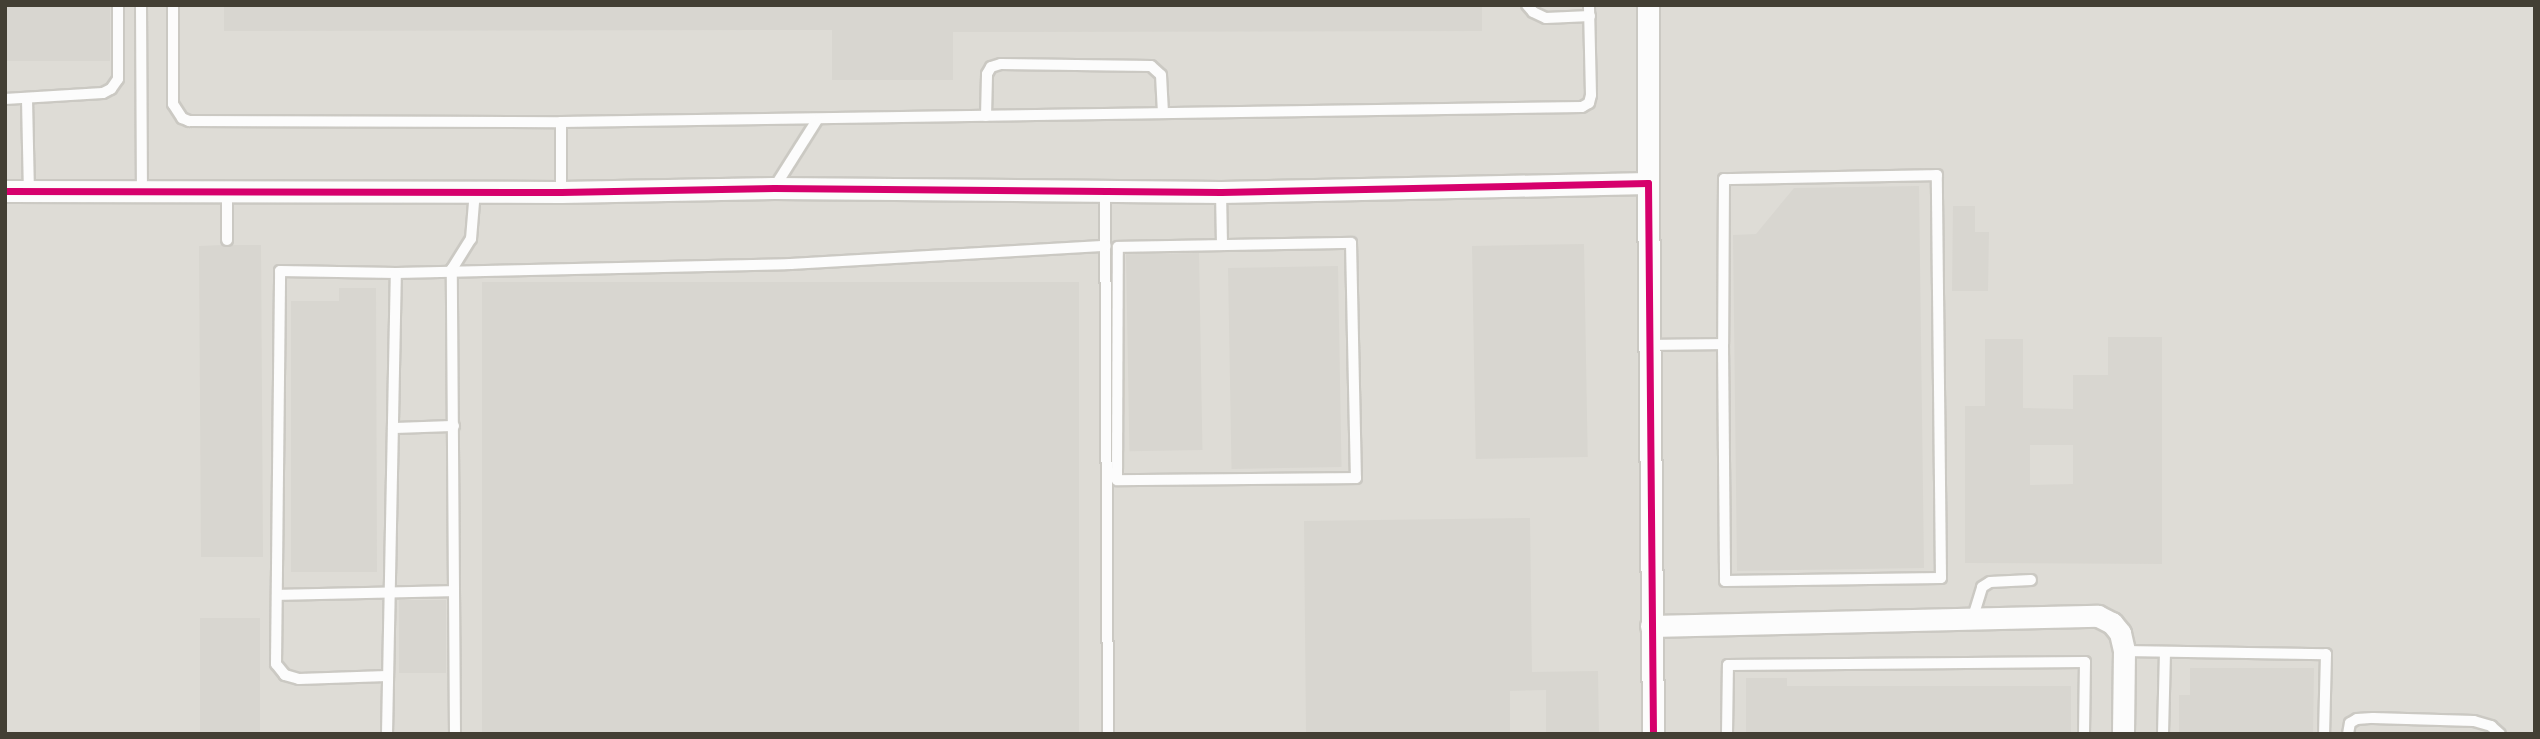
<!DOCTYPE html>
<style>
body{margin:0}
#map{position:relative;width:2540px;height:739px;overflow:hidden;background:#eeede8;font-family:"Fira Sans Condensed",sans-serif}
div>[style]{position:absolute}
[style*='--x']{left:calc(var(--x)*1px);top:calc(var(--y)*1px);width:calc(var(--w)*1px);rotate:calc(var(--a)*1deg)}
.industrial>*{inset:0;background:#dedcd6;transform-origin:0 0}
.building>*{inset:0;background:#d8d6d0;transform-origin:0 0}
.roads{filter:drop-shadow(2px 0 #cbc9c3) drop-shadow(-2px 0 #cbc9c3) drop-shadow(0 2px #cbc9c3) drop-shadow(0 -2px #cbc9c3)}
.lane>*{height:10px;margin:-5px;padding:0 5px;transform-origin:5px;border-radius:5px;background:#fcfcfc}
.street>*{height:21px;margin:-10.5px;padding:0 10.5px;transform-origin:10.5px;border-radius:10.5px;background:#fcfcfc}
.cycleway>*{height:7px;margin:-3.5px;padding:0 3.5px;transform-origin:3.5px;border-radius:3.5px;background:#d6006c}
span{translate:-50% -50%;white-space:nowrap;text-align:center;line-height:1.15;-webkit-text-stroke:7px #fff;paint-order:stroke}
.frame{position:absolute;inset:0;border:7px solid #433f34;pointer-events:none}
</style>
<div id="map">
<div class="industrial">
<i style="left:5px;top:5px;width:2530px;height:729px"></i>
</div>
<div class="building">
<i style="left:5px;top:5px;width:105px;height:56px"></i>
<i style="clip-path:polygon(224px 5px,1482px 5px,1482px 31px,953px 32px,953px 80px,832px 80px,832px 30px,224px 31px)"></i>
<i style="clip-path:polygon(1919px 186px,1924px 568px,1737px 571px,1733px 235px,1756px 234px,1794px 188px)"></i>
<i style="clip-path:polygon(1953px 206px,1975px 206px,1975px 232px,1989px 232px,1988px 291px,1952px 291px)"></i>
<i style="left:1584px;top:244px;width:213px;height:112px;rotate:89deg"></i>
<i style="clip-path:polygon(222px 245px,261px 245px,263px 557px,201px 557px,199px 246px)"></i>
<i style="left:1199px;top:253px;width:197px;height:73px;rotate:89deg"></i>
<i style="left:1338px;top:266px;width:201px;height:110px;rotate:89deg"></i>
<i style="left:1079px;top:282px;width:452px;height:597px;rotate:90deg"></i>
<i style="clip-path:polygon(339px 288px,376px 288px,377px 572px,291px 572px,291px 301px,339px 301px)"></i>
<i style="clip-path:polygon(evenodd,2108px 337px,2162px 337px,2162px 564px,1965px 563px,1965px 406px,1985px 406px,1985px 339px,2023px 339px,2023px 408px,2073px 409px,2073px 375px,2108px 375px,2108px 337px,2030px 445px,2073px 445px,2073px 484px,2030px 485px,2030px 445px)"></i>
<i style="clip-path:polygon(1530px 518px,1532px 672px,1598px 671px,1599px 734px,1546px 734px,1546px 690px,1510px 691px,1510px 734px,1306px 734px,1304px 521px)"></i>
<i style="left:399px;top:600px;width:47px;height:73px"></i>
<i style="left:200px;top:618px;width:60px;height:116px"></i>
<i style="clip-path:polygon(2190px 668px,2314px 668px,2313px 734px,2179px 734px,2179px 695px,2190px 695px)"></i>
<i style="clip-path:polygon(1746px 678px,1787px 678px,1787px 686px,2071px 686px,2071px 734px,1746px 734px)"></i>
</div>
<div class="roads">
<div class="lane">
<i style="--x:141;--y:5;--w:187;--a:89.7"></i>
<i style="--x:173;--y:5;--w:99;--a:90"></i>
<i style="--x:173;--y:104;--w:17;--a:57"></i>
<i style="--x:182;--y:118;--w:8;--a:23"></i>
<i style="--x:189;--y:121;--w:372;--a:0.2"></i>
<i style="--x:561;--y:122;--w:1021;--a:-0.84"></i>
<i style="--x:1582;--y:107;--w:8;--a:-30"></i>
<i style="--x:1589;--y:103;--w:8;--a:-76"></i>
<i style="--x:1591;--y:95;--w:90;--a:-91.3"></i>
<i style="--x:1527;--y:5;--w:9;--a:49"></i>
<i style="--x:1533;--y:12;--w:14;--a:25"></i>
<i style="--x:1546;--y:18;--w:44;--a:-2.6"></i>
<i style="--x:5;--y:99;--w:98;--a:-3.5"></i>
<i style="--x:103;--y:93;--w:9;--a:-27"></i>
<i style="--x:111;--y:89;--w:12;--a:-55"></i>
<i style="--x:118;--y:79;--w:74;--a:-90"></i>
<i style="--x:27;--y:99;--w:93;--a:88.8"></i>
<i style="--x:986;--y:116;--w:42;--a:-88.6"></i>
<i style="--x:987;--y:74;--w:8;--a:-60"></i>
<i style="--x:991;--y:67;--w:10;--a:-17"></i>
<i style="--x:1001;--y:64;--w:150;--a:0.8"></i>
<i style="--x:1151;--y:66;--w:13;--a:42"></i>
<i style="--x:1161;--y:75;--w:38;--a:87"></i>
<i style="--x:561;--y:122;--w:70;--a:90"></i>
<i style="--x:774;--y:188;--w:80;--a:-57.7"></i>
<i style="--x:1105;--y:191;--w:543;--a:89.68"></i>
<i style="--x:1221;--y:192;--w:53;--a:88.9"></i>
<i style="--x:227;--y:193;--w:47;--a:90"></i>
<i style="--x:1351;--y:243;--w:235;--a:88.8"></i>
<i style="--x:1356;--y:478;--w:239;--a:179.5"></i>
<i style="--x:1117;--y:480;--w:233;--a:-89.8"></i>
<i style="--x:1118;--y:247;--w:233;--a:-1"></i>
<i style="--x:1651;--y:345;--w:72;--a:-0.8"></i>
<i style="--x:1723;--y:344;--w:237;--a:89.5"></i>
<i style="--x:1725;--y:581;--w:216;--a:-0.8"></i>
<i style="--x:1941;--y:578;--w:403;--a:-90.6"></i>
<i style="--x:1937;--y:175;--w:213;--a:178.9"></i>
<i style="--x:1724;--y:179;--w:165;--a:90.3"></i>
<i style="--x:393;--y:428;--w:61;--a:-1.9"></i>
<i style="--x:278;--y:595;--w:176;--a:-1.3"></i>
<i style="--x:1973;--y:617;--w:31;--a:-73"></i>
<i style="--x:1982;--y:587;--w:9;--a:-32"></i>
<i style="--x:1990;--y:582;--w:41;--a:-2.8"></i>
<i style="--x:2124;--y:651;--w:202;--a:0.9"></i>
<i style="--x:2326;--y:654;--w:80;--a:91.4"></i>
<i style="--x:387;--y:676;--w:88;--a:178"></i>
<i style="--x:299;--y:679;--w:15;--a:-164"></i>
<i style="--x:285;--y:675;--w:14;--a:-129"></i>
<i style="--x:276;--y:664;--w:393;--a:-89.4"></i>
<i style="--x:280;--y:271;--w:116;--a:1"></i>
<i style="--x:396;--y:273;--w:395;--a:-1.3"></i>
<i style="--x:791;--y:264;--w:315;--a:-3.3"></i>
<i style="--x:387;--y:734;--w:461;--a:-88.9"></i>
<i style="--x:455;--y:734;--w:465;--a:-90.4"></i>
<i style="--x:452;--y:269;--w:36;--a:-58"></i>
<i style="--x:471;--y:239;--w:49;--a:-85.3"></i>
<i style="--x:1727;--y:734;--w:69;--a:-89.2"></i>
<i style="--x:1728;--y:665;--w:357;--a:-0.5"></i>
<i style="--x:2085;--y:662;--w:72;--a:90.8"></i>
<i style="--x:2163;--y:734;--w:82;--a:-88.6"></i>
<i style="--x:2348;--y:734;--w:11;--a:-80"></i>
<i style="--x:2350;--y:723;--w:8;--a:-30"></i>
<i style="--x:2357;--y:719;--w:16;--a:-4"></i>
<i style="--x:2373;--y:718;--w:101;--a:1.7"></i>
<i style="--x:2474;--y:721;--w:18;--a:16"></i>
<i style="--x:2491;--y:726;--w:12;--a:42"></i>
</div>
<div class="street">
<i style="--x:1648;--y:183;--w:178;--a:-90"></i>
<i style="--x:5;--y:191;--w:556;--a:0.1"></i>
<i style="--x:561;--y:192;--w:213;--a:-1.1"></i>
<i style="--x:774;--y:188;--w:447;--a:0.5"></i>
<i style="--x:1221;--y:192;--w:427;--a:-1.2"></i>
<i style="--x:1648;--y:183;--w:551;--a:89.48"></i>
<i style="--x:1651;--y:626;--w:447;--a:-1.3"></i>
<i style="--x:2098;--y:616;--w:16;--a:27"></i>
<i style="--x:2112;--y:623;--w:13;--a:51"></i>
<i style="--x:2120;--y:633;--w:18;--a:77"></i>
<i style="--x:2124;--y:651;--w:83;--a:90.7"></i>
</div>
</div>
<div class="cycleway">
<i style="--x:5;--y:191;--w:556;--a:0.1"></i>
<i style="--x:561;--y:192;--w:213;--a:-1.1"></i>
<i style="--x:774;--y:188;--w:447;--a:0.5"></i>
<i style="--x:1221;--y:192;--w:427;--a:-1.2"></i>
<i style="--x:1648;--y:183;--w:551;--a:89.48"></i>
</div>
<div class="frame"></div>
</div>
